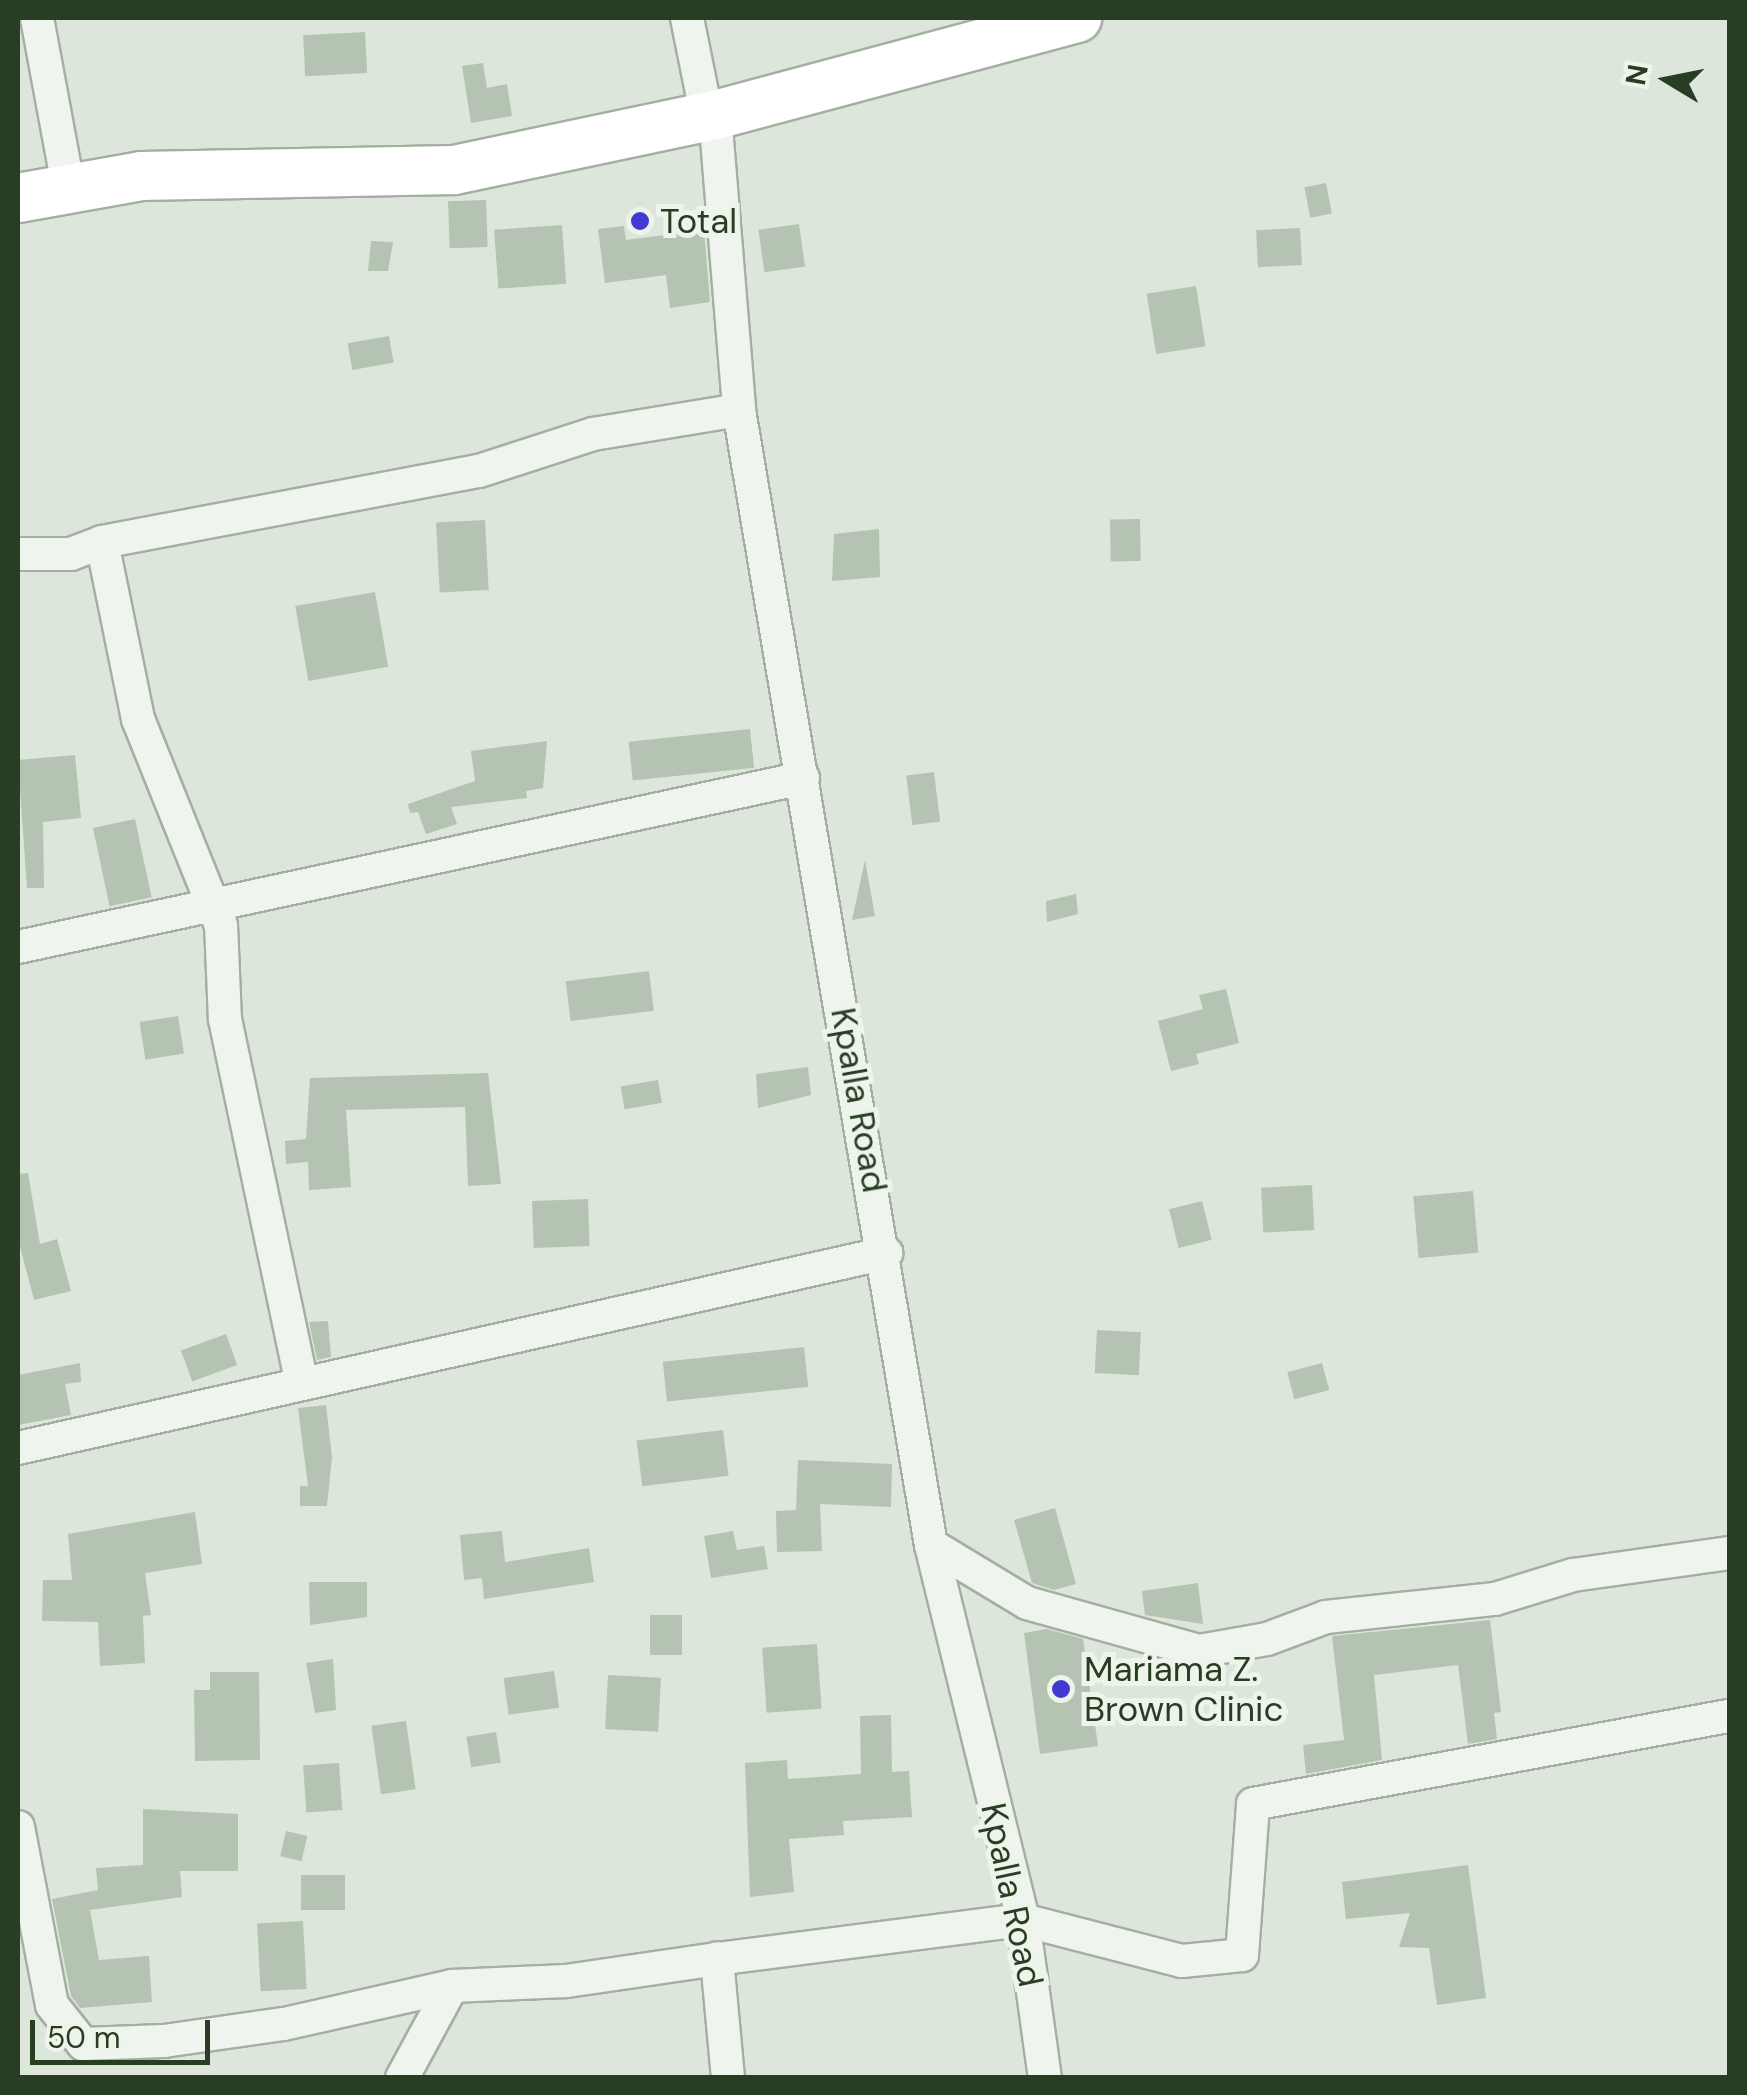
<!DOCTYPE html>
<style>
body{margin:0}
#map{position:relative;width:1747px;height:2095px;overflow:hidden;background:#dde6db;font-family:"DM Sans",sans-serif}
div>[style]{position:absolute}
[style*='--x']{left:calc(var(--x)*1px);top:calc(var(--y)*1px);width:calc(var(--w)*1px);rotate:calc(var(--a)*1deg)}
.building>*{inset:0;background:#b5c3b3;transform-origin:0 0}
.roads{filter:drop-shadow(2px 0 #a3b0a1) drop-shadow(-2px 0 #a3b0a1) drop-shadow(0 2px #a3b0a1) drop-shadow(0 -2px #a3b0a1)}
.minor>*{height:32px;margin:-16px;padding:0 16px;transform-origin:16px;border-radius:16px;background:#eff5ee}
.highway>*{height:48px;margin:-24px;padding:0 24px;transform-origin:24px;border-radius:24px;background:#fff}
.dots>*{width:28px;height:28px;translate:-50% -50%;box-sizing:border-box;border:5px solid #edf4ea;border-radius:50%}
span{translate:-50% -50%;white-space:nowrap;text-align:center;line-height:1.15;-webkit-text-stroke:10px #edf4ea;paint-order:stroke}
.poi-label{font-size:35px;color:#293d25}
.left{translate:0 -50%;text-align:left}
.street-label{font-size:35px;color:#293d25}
.frame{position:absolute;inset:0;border:20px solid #293d25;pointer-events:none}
.north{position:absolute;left:1617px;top:30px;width:100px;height:100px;-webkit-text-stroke:8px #edf4ea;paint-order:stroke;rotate:280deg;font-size:28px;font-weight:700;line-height:40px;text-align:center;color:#293d25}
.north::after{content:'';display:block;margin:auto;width:35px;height:45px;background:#293d25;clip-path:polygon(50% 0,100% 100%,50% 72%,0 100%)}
.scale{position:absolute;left:30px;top:2020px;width:180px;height:45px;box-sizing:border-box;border:5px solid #293d25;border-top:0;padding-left:12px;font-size:30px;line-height:35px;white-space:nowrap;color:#293d25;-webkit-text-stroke:8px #edf4ea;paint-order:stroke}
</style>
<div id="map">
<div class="building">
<i style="left:365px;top:32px;width:41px;height:62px;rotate:87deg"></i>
<i style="clip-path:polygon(483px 63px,487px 88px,507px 84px,512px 116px,471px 123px,462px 66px)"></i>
<i style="left:1326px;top:183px;width:31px;height:22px;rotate:79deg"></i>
<i style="left:486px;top:200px;width:47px;height:38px;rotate:88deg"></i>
<i style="left:799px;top:224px;width:43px;height:41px;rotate:82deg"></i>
<i style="left:562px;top:225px;width:59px;height:68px;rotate:86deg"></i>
<i style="clip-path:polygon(624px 226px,626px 240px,704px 230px,710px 302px,670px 308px,666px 275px,605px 283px,598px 229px)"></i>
<i style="left:1300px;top:228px;width:37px;height:44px;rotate:87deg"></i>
<i style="clip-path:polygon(371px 241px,393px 242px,388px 271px,368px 271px)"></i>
<i style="left:1196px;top:286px;width:61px;height:50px;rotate:81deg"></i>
<i style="left:389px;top:336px;width:27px;height:42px;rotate:80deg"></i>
<i style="left:1140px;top:519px;width:42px;height:30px;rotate:89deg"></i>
<i style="left:485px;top:520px;width:70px;height:49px;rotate:87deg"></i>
<i style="clip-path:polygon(879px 529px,880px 577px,832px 581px,834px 534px)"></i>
<i style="left:375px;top:592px;width:76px;height:81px;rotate:80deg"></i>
<i style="left:750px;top:729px;width:39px;height:122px;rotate:84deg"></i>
<i style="clip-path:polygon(547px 741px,543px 788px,526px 791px,527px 798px,451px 807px,457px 824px,426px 834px,418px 812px,410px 813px,408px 804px,475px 781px,471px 751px)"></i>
<i style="clip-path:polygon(75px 755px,81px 818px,43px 822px,44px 888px,27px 888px,18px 760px)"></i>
<i style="left:934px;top:772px;width:50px;height:28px;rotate:83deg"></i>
<i style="left:135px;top:819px;width:80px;height:43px;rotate:78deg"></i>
<i style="clip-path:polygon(865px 860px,875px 916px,852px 920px)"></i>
<i style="clip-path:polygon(1076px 894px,1078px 914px,1047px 922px,1046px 901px)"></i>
<i style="left:649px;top:971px;width:40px;height:84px;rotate:83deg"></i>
<i style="clip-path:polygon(1226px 989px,1239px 1043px,1196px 1054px,1199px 1064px,1171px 1071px,1158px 1021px,1203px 1009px,1199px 995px)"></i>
<i style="left:178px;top:1016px;width:38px;height:39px;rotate:81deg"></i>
<i style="clip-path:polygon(808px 1067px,811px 1095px,758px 1108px,756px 1074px)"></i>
<i style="clip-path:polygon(488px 1073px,501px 1184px,468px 1186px,465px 1107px,346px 1110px,351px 1187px,309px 1190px,308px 1162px,286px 1164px,285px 1141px,306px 1139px,310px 1078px)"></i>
<i style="left:658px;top:1080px;width:23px;height:38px;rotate:80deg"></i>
<i style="clip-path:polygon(28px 1173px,40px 1244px,57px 1239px,71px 1291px,34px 1300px,18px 1239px,18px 1174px)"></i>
<i style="left:1312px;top:1185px;width:45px;height:51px;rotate:87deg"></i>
<i style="left:1473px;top:1191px;width:62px;height:60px;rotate:85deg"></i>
<i style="left:588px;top:1199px;width:47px;height:56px;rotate:88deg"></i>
<i style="left:1202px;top:1201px;width:40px;height:34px;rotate:76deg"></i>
<i style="clip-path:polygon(328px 1321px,331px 1357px,317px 1360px,309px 1322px)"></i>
<i style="left:1097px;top:1330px;width:44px;height:43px;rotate:3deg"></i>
<i style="left:226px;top:1334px;width:33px;height:48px;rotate:70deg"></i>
<i style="left:804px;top:1347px;width:40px;height:142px;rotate:84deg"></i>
<i style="clip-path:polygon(80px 1363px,81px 1382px,65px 1384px,71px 1415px,18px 1425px,18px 1375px)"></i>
<i style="left:1322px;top:1363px;width:28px;height:36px;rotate:75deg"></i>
<i style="clip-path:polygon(326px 1405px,332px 1457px,327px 1506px,300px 1506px,300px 1486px,308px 1486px,298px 1408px)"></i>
<i style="left:723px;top:1430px;width:46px;height:87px;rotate:83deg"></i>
<i style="clip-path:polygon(798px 1460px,892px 1464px,891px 1507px,820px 1504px,822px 1551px,777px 1552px,776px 1511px,796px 1510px)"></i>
<i style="clip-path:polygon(1055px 1508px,1076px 1584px,1054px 1590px,1032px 1583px,1014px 1520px)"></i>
<i style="clip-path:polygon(195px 1512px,202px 1564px,145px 1573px,151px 1615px,143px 1616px,145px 1663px,100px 1666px,98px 1622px,42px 1621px,43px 1580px,72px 1580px,68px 1534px)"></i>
<i style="clip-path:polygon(502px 1531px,505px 1562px,589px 1548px,594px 1582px,484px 1599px,482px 1578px,464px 1580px,460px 1535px)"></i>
<i style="clip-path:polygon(733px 1531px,737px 1550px,764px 1546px,768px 1569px,711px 1578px,704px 1536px)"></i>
<i style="clip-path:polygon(309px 1582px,367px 1582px,367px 1617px,310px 1625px)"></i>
<i style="clip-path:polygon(1198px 1583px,1203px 1624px,1145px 1615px,1142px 1591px)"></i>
<i style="left:682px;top:1615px;width:40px;height:32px;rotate:90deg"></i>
<i style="clip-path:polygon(1490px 1620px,1501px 1712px,1494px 1713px,1497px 1739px,1468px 1744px,1458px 1665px,1374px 1675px,1382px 1760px,1306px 1774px,1303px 1745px,1344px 1740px,1332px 1636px)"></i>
<i style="clip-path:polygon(1047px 1629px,1083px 1639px,1098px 1746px,1040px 1754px,1024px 1633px)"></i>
<i style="left:817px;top:1644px;width:65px;height:55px;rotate:86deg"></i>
<i style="clip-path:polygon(333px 1659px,336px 1710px,315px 1713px,306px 1663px)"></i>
<i style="left:554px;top:1671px;width:37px;height:51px;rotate:82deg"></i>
<i style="clip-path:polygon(210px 1672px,259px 1672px,260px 1760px,195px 1761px,194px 1690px,210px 1690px)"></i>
<i style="left:608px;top:1675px;width:53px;height:54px;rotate:3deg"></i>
<i style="clip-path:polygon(891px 1715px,892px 1772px,909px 1771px,912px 1817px,843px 1821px,844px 1835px,789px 1839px,794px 1892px,750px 1897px,745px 1763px,787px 1760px,788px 1779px,861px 1774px,860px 1716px)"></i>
<i style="left:406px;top:1721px;width:69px;height:35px;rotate:82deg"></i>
<i style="left:496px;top:1732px;width:31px;height:30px;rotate:81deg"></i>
<i style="left:339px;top:1763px;width:47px;height:36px;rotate:86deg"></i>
<i style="clip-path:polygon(143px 1809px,238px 1814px,238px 1871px,180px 1871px,182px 1897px,90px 1910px,99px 1960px,149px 1956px,152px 2002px,80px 2008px,71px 1996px,52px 1899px,98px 1890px,96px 1868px,143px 1865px)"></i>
<i style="left:286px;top:1831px;width:22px;height:26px;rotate:13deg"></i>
<i style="clip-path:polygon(1468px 1865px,1486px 1998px,1437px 2005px,1429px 1948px,1399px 1947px,1410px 1913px,1346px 1919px,1342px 1882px)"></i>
<i style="left:301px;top:1875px;width:44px;height:35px"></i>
<i style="left:303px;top:1921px;width:68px;height:46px;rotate:87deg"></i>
</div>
<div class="roads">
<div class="minor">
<i style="--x:37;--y:18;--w:175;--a:79.5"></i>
<i style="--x:687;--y:18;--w:101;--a:78.6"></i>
<i style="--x:715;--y:115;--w:296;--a:85.3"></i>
<i style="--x:739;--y:410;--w:1151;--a:80.4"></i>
<i style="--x:931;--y:1545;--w:386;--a:76.2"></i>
<i style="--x:1023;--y:1920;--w:160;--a:82.1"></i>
<i style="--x:102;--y:542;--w:181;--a:78.5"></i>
<i style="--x:138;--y:719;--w:222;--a:68.1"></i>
<i style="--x:221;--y:925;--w:94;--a:87.6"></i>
<i style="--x:225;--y:1019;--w:373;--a:78.1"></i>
<i style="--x:18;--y:554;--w:53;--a:0"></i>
<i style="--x:71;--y:554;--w:33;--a:-21"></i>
<i style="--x:102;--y:542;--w:384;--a:-10.7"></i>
<i style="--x:479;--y:471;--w:120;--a:-18"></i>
<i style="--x:593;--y:434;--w:148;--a:-9.3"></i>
<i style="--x:18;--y:947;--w:803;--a:-12.15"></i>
<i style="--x:18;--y:1448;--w:890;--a:-12.66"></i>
<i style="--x:931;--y:1545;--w:112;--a:31.1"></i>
<i style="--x:1027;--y:1603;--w:179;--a:15.6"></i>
<i style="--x:1199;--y:1651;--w:69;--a:-10"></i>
<i style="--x:1267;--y:1639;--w:63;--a:-20.4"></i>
<i style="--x:1326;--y:1617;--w:170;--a:-6.1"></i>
<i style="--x:1495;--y:1599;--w:82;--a:-17.1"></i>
<i style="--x:1573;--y:1575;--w:159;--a:-8"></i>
<i style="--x:18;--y:1827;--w:181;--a:79.2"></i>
<i style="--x:52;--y:2005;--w:50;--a:51.5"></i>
<i style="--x:83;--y:2044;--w:81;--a:-2.1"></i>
<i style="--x:164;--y:2041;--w:121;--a:-8.1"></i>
<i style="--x:284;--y:2024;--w:172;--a:-12.7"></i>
<i style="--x:402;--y:2078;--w:105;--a:-61.5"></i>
<i style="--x:452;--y:1986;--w:114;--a:-2.5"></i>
<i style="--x:566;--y:1981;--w:153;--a:-8.3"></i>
<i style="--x:728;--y:2078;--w:120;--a:-95.3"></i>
<i style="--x:717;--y:1959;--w:308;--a:-7.3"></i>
<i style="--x:1023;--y:1920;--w:164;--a:14.5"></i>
<i style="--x:1182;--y:1961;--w:60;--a:-5.7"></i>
<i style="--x:1242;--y:1955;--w:151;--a:-85.8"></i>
<i style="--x:1253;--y:1804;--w:485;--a:-10.5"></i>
</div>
<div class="highway">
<i style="--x:18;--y:198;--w:125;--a:-10.1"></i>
<i style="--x:141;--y:176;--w:313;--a:-1.1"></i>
<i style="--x:454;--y:170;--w:267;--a:-11.9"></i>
<i style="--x:715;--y:115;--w:375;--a:-15"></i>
</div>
</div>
<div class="dots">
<i style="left:640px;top:221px;background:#423bd1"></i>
<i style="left:1061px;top:1689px;background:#423bd1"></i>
</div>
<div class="poi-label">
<span class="left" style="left:660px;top:221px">Total</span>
<span class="left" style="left:1084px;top:1689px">Mariama Z.<br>Brown Clinic</span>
</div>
<div class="street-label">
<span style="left:859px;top:1100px;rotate:80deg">Kpalla Road</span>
<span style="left:1012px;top:1895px;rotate:78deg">Kpalla Road</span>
</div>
<div class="frame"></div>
<div class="north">N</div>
<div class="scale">50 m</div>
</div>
